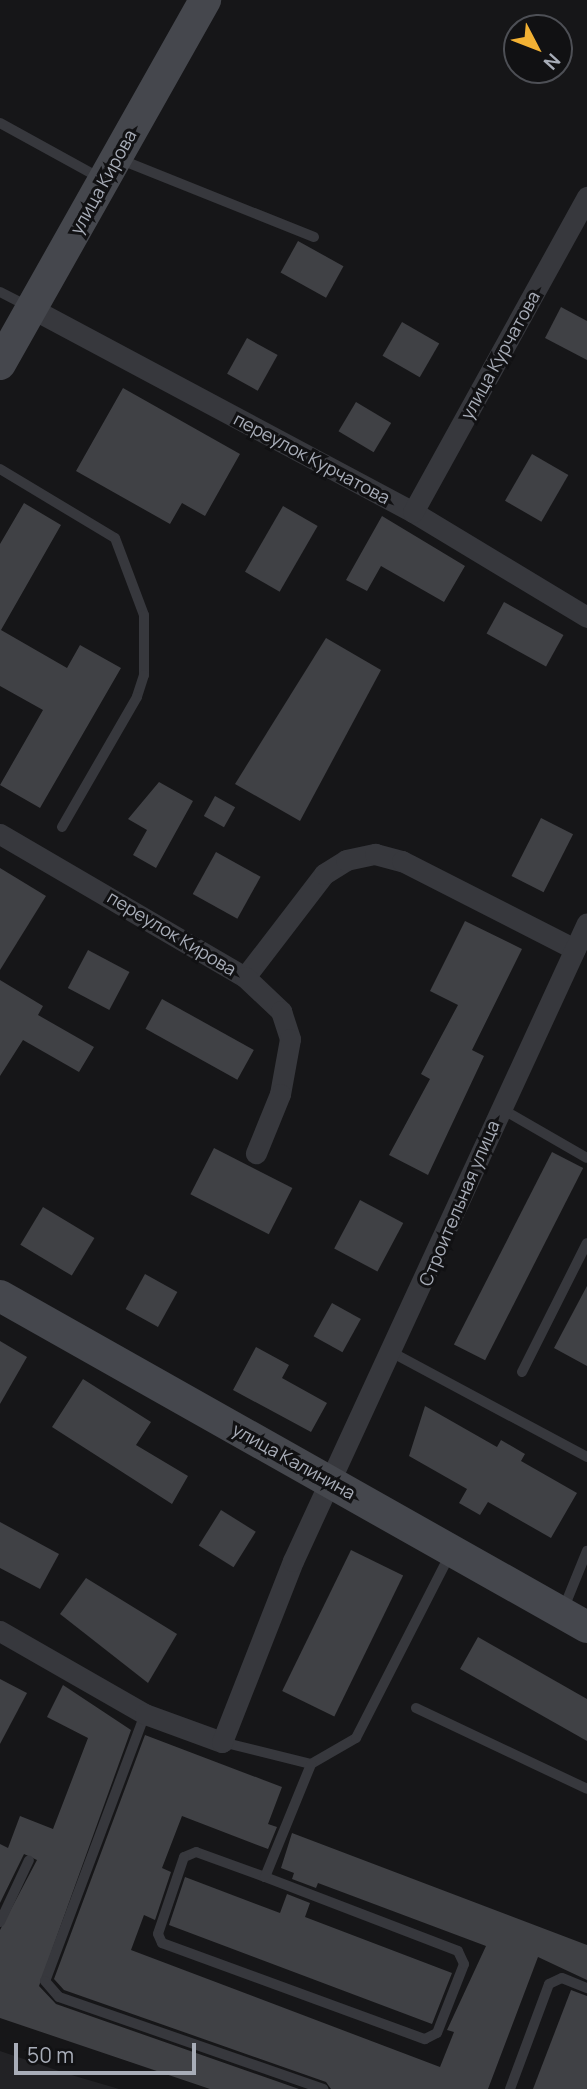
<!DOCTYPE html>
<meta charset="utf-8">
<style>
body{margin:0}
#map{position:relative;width:587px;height:2089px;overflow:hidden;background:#161618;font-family:Manrope,sans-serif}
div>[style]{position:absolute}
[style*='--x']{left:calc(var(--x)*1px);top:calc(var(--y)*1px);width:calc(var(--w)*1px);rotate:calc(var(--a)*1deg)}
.built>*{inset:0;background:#222225}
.building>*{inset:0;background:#404145;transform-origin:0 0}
.lane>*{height:10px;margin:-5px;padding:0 5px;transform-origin:5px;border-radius:5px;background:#37383d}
.street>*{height:21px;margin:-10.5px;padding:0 10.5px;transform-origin:10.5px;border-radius:10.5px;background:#37383d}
.secondary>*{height:32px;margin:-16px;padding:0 16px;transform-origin:16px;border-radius:16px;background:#45474d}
span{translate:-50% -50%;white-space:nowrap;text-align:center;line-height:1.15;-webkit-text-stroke:6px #111113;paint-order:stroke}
.street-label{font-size:18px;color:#a8adb8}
.north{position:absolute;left:503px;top:14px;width:70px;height:70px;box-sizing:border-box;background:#111113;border:2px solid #4d4f55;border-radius:50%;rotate:132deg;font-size:19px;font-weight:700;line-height:28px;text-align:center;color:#a8adb8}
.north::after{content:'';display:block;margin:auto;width:24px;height:32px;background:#f2b134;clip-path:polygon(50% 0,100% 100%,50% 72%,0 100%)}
.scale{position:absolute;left:14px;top:2043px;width:182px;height:32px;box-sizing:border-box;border:4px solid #a8adb8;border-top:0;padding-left:9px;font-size:21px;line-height:24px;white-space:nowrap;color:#a8adb8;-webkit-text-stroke:5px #111113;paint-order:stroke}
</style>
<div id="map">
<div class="built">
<i style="clip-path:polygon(0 2051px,68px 2074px,119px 2089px,0 2089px)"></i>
</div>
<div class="building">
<i style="left:298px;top:241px;width:52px;height:36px;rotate:29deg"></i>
<i style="clip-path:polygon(561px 307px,587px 321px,587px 360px,545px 338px)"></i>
<i style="left:402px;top:322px;width:43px;height:39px;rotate:30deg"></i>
<i style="left:247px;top:338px;width:35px;height:41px;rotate:29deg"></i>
<i style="clip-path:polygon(123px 388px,240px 454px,205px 516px,182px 503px,170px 524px,76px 471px)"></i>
<i style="left:356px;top:402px;width:41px;height:34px;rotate:31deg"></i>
<i style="left:532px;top:454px;width:42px;height:54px;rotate:30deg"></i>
<i style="clip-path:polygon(24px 503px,61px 525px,1px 630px,67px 668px,80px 645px,121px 668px,40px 808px,0 785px,43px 710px,0 686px,0 544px)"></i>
<i style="left:283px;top:506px;width:40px;height:76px;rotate:30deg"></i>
<i style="clip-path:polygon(382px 516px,465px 566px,444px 602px,381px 566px,367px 591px,346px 580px)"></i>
<i style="left:504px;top:602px;width:68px;height:36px;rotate:29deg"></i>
<i style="clip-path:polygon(326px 638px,381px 670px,300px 821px,235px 784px)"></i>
<i style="clip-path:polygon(159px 782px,193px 801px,156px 868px,133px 855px,147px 830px,128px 819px)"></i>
<i style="left:215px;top:796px;width:23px;height:23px;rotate:29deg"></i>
<i style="left:541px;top:818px;width:36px;height:65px;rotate:27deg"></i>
<i style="left:216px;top:852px;width:51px;height:48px;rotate:29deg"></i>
<i style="clip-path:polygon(0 868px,46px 896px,0 970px)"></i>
<i style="clip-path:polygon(465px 921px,522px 949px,472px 1050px,484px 1056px,428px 1175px,389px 1155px,430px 1079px,421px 1074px,458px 1005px,430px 991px)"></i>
<i style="left:88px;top:950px;width:47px;height:43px;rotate:28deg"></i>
<i style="clip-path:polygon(0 980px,43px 1006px,38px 1015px,94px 1047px,79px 1072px,23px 1040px,0 1076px)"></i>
<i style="left:162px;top:999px;width:105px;height:34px;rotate:29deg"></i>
<i style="left:214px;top:1148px;width:88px;height:52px;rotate:27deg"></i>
<i style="left:552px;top:1152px;width:35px;height:216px;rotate:27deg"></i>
<i style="left:360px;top:1200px;width:49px;height:55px;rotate:28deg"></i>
<i style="left:43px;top:1207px;width:60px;height:44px;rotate:31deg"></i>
<i style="left:145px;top:1274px;width:37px;height:40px;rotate:29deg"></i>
<i style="clip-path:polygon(587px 1286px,587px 1366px,554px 1348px)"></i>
<i style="left:332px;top:1303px;width:33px;height:38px;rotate:29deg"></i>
<i style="clip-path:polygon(0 1341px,27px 1357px,0 1404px)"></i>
<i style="clip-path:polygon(256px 1347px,289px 1365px,282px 1378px,327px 1403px,311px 1432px,233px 1390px)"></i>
<i style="clip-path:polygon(83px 1379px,151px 1422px,136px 1445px,188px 1476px,172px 1504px,52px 1427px)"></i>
<i style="clip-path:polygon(425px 1406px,497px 1447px,501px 1440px,525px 1454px,521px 1461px,577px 1493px,551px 1538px,488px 1502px,480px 1515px,459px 1503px,467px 1489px,409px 1456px)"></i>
<i style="left:221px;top:1510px;width:41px;height:42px;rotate:32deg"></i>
<i style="clip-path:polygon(0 1522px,59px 1554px,40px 1589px,0 1568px)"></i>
<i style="left:351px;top:1550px;width:58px;height:157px;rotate:26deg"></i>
<i style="clip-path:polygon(86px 1578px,177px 1634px,148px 1683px,60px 1614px)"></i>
<i style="clip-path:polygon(478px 1637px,587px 1699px,587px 1741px,460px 1669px)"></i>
<i style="clip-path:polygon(0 1679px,27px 1693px,0 1744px)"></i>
<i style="clip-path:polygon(63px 1685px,131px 1730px,39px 1986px,56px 2004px,299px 2089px,210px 2089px,0 2018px,0 1930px,37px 1860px,24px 1854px,0 1903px,0 1844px,8px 1848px,20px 1816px,53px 1829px,88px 1738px,47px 1717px)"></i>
<i style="clip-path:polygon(145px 1735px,282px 1787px,268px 1824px,277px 1827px,268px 1849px,182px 1816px,162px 1868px,171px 1872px,155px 1920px,144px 1915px,131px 1950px,440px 2067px,454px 2032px,447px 2030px,486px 1946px,318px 1883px,316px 1888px,292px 1879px,294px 1873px,281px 1868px,292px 1833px,587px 1945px,587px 1980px,538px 1957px,488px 2089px,331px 2089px,326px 2082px,64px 1990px,54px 1979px)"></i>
<i style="clip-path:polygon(185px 1877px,280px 1913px,287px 1894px,310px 1903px,305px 1917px,452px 1973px,432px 2024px,169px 1925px)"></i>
<i style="clip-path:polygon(571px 1990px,587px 1996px,587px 2089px,533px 2089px)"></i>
</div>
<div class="lane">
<i style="--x:0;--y:123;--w:116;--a:28.8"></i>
<i style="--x:119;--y:159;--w:210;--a:21.8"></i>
<i style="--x:0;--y:292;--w:33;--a:27"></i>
<i style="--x:0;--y:469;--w:134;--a:31"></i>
<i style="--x:115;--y:538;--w:82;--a:69.4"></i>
<i style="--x:144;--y:615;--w:60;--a:90"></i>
<i style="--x:144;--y:675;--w:23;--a:108"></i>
<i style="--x:137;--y:697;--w:150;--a:120"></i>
<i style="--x:500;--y:1108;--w:100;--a:29.9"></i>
<i style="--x:393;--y:1353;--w:220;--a:28.2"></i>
<i style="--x:522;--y:1372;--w:144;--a:-63.3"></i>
<i style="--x:563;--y:1610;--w:64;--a:-67.9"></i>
<i style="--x:416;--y:1708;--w:189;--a:25.3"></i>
<i style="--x:145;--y:1714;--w:285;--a:110.5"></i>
<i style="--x:45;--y:1981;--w:21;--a:49"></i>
<i style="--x:59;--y:1997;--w:280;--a:19.2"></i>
<i style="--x:222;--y:1742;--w:92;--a:13.9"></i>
<i style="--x:311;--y:1764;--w:52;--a:-30"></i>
<i style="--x:356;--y:1738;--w:209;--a:-62.9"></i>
<i style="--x:265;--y:1877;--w:73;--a:-160.1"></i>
<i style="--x:196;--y:1852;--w:13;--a:157"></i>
<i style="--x:184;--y:1857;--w:81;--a:108.7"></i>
<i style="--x:158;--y:1934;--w:10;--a:66"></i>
<i style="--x:162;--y:1943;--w:280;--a:20.1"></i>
<i style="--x:425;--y:2039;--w:13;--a:-27"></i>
<i style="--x:437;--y:2033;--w:74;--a:-68.6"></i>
<i style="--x:464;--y:1964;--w:14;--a:-115"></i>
<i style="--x:458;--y:1951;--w:207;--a:-159"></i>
<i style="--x:265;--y:1877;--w:122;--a:-67.8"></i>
<i style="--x:0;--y:1922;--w:68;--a:-64.9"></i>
<i style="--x:510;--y:2089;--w:112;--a:-69.6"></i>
<i style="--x:549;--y:1984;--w:14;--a:-25"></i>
<i style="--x:562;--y:1978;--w:27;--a:22"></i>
</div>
<div class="street">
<i style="--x:31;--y:308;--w:433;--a:28.1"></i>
<i style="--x:413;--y:512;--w:203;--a:31.1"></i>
<i style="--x:413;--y:512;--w:360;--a:-61.1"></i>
<i style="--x:0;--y:834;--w:284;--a:30.3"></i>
<i style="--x:245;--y:977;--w:130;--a:-52.5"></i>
<i style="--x:324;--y:874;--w:26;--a:-32"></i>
<i style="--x:346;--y:860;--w:30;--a:-12"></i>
<i style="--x:375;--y:854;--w:28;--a:15"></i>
<i style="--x:402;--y:861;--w:194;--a:27"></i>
<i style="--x:245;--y:977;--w:50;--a:43.4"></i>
<i style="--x:281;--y:1011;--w:29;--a:72"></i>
<i style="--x:290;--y:1039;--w:56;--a:100.3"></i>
<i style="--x:280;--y:1094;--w:64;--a:112.1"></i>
<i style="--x:0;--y:1631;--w:167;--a:29.8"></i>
<i style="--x:145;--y:1714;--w:82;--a:20"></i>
<i style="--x:222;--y:1742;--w:194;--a:-68.6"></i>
<i style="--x:293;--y:1561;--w:702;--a:-65.26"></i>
</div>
<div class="secondary">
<i style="--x:0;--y:364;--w:418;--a:-60.6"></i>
<i style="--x:0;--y:1296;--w:674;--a:29.42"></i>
</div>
<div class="street-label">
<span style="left:103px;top:182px;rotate:-61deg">улица Кирова</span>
<span style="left:500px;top:355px;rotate:-61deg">улица Курчатова</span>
<span style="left:312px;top:458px;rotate:28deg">переулок Курчатова</span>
<span style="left:172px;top:933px;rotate:31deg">переулок Кирова</span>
<span style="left:459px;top:1203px;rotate:-67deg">Строительная улица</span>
<span style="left:294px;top:1461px;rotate:29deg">улица Калинина</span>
</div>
<div class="north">N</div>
<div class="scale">50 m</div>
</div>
